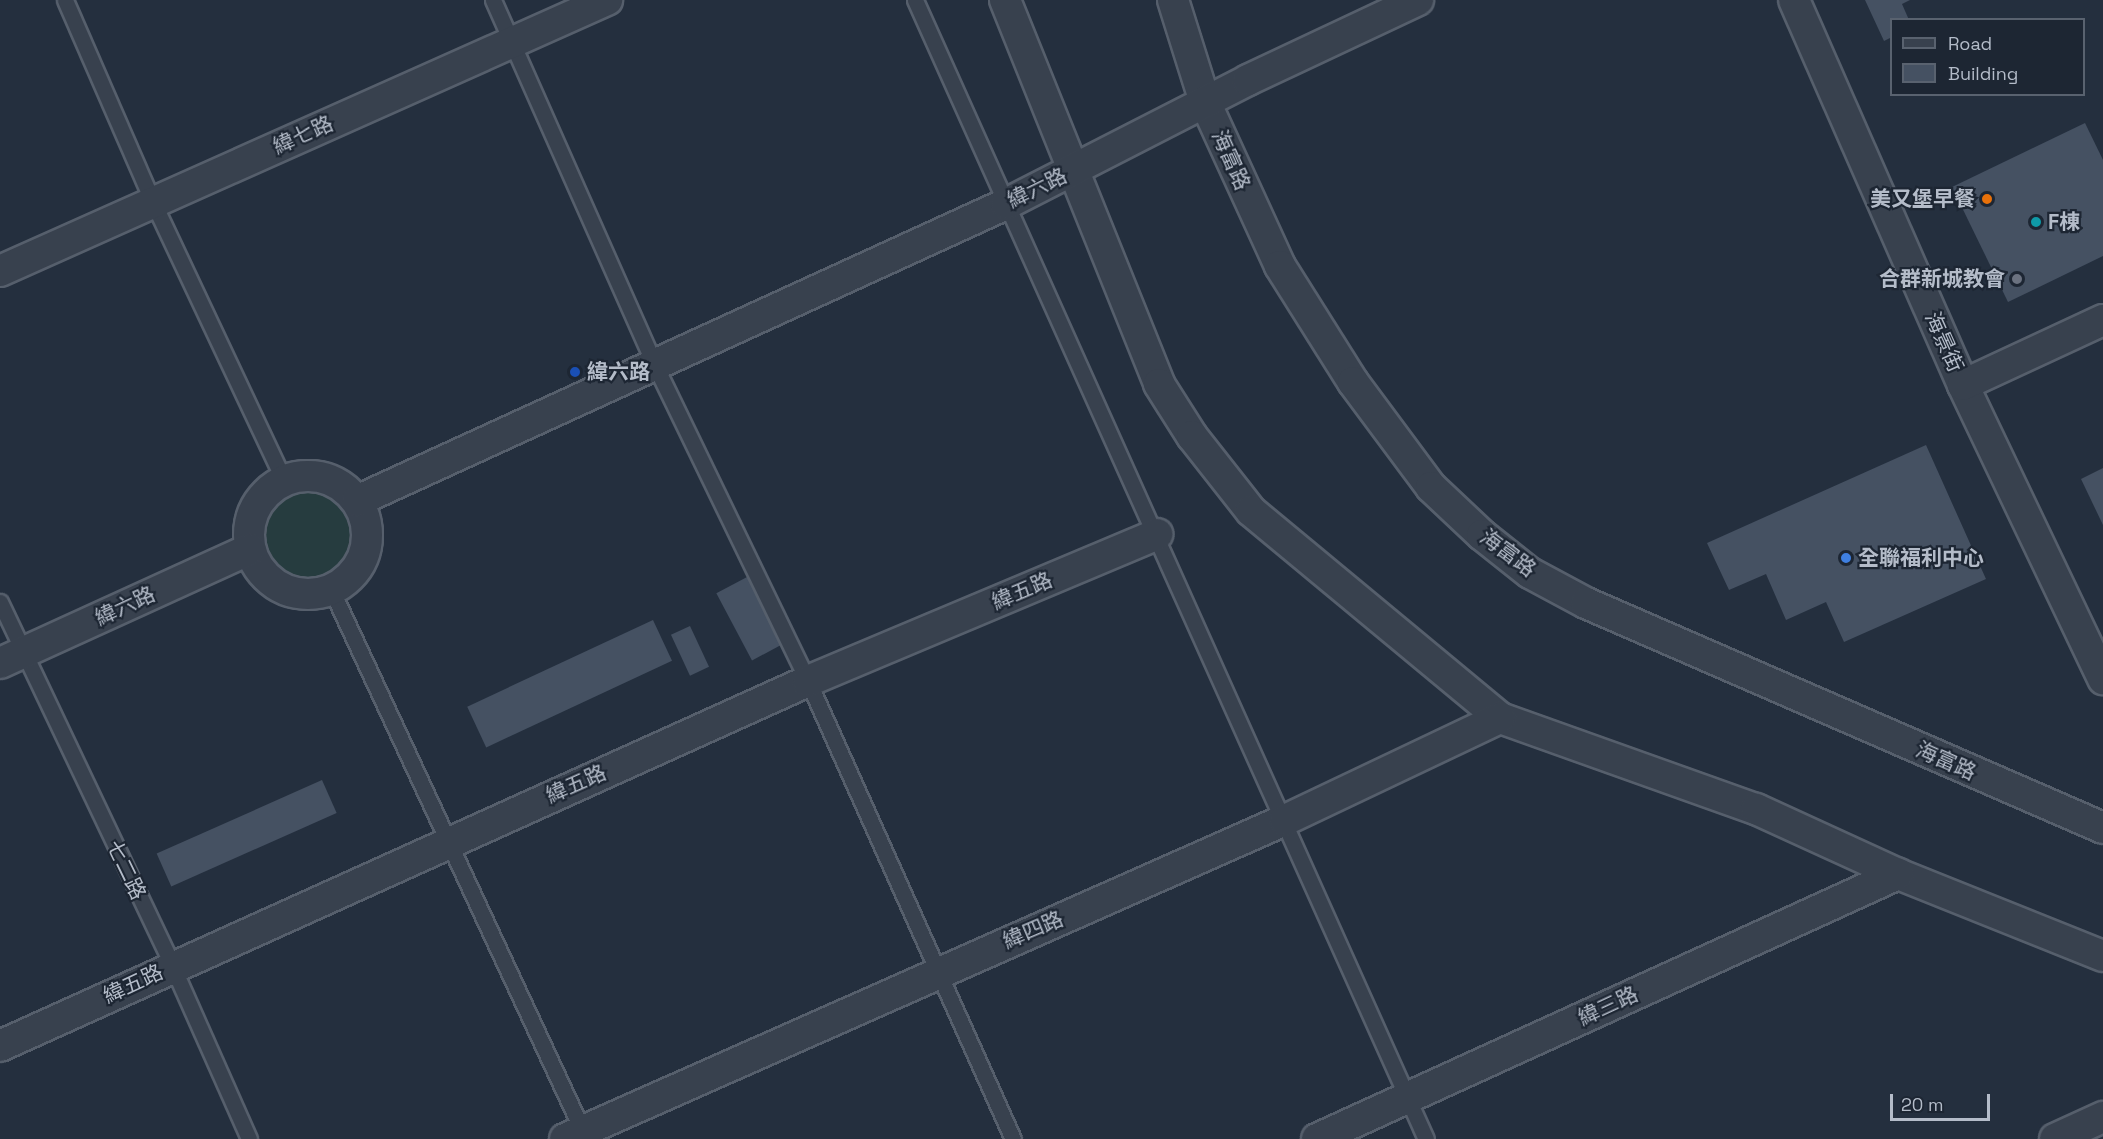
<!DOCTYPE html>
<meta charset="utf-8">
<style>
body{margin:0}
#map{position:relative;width:2103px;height:1139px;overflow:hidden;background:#242f3e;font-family:"Space Grotesk","Noto Sans TC",sans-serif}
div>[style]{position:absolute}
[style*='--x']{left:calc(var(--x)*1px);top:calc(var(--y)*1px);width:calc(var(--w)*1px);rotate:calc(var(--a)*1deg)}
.green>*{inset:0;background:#263c3f}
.round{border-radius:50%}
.building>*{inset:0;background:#455162;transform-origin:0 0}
.roads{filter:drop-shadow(2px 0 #565f6c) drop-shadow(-2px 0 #565f6c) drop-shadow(0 2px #565f6c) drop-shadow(0 -2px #565f6c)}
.service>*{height:15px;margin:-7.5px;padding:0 7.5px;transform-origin:7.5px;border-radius:7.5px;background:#38414e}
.minor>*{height:30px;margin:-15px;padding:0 15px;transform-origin:15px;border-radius:15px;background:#38414e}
.minor>.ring{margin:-15px;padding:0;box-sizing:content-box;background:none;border:30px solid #38414e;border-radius:50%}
.dots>*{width:16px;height:16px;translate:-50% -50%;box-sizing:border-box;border:3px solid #1d2633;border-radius:50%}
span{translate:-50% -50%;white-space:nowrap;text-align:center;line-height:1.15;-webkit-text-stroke:4.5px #1d2633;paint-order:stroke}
.street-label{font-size:21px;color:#b4bcc9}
.poi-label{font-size:21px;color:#b4bcc9;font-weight:700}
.right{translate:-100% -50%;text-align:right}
.left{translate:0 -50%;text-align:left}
.legend{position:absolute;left:1890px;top:18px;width:195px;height:78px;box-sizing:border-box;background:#1d2633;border:2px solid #59626f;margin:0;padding:8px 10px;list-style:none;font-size:18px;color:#b4bcc9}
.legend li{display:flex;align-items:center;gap:12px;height:30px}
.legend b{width:30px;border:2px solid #59626f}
.scale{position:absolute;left:1890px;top:1094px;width:100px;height:27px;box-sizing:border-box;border:3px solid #b4bcc9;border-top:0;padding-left:8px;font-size:18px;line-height:21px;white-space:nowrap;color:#b4bcc9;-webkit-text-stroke:4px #1d2633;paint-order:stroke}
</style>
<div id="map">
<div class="green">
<i class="round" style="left:254px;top:483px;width:102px;height:102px"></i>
</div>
<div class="building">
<i style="clip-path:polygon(1865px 0,1910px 0,1902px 4px,1909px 20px,1892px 20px,1892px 37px,1884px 41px)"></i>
<i style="clip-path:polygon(2085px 123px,2103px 160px,2103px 256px,2008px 302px,1952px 187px)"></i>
<i style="clip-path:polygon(1926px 445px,1986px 579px,1844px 642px,1826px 602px,1786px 620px,1766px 574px,1729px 590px,1707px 543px)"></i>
<i style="clip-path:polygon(2103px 468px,2103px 525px,2081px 479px)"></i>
<i style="left:749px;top:576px;width:76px;height:37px;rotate:62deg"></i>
<i style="left:653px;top:620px;width:45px;height:205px;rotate:65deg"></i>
<i style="left:690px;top:626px;width:45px;height:21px;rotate:65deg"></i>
<i style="left:322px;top:780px;width:36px;height:181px;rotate:66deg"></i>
</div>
<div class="roads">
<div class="service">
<i style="--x:65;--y:0;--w:220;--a:66.5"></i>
<i style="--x:153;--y:202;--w:308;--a:64.8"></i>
<i style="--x:493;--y:0;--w:399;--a:66.1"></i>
<i style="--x:655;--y:365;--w:351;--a:64.2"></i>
<i style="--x:808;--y:681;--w:502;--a:65.89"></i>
<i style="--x:915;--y:0;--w:1248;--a:65.84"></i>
<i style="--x:331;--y:589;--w:603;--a:65.09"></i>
<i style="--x:0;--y:602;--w:402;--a:64.6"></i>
<i style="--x:172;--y:965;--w:190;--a:66.1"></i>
</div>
<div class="minor">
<i style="--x:1005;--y:0;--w:414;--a:68.1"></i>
<i style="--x:1159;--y:384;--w:62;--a:57.6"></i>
<i style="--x:1192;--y:436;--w:95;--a:51.8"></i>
<i style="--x:1251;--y:511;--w:324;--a:39.7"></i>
<i style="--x:1500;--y:718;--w:272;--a:19.6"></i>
<i style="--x:1756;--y:809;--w:156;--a:24.6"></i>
<i style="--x:1898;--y:874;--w:221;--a:21.8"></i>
<i style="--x:1173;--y:0;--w:107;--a:72.6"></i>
<i style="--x:1205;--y:102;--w:180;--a:65.4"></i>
<i style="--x:1280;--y:266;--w:137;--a:57.8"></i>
<i style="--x:1353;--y:382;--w:131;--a:53.4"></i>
<i style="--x:1431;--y:487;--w:70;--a:43.3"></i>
<i style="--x:1482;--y:535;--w:61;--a:38.4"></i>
<i style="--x:1530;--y:573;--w:64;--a:28.2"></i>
<i style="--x:1586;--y:603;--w:564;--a:23.52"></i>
<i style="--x:1794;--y:0;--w:420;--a:66.3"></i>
<i style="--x:1963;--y:385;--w:326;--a:64.5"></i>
<i style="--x:0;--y:271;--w:665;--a:-24.06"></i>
<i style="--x:1963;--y:385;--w:154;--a:-24.9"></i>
<i class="ring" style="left:249px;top:476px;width:88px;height:88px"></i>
<i style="--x:357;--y:501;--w:714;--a:-24.59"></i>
<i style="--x:1006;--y:204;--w:272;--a:-27.1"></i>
<i style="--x:1248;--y:80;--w:188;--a:-25.2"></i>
<i style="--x:0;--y:663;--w:275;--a:-24.5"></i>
<i style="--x:0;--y:1046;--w:887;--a:-24.31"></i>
<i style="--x:808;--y:681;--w:379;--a:-22.8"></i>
<i style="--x:565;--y:1139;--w:788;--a:-23.9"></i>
<i style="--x:1285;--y:820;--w:238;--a:-25.4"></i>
<i style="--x:1317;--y:1139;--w:639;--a:-24.52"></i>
<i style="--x:2055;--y:1139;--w:53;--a:-24.6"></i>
</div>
</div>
<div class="dots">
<i style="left:1987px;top:199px;background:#e8710a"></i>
<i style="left:2036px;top:222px;background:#0f9aa8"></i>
<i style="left:2017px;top:279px;background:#6b7280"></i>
<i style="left:575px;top:372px;background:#1a4fb4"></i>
<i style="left:1846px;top:558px;background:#3f7fe0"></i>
</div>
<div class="street-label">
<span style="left:303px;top:135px;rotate:-24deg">緯七路</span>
<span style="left:1231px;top:160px;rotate:66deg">海富路</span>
<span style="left:1037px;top:188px;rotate:-26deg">緯六路</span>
<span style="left:1944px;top:342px;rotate:66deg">海景街</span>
<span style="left:1508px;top:553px;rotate:37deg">海富路</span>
<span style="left:1022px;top:591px;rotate:-23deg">緯五路</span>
<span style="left:125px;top:606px;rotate:-25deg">緯六路</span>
<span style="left:1946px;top:761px;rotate:24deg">海富路</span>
<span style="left:576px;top:784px;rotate:-24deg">緯五路</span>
<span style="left:126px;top:870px;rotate:64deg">七二路</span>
<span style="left:1033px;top:930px;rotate:-23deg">緯四路</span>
<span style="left:133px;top:984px;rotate:-25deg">緯五路</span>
<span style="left:1608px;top:1006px;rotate:-25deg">緯三路</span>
</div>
<div class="poi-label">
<span class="right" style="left:1975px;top:199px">美又堡早餐</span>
<span class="left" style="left:2048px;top:222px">F棟</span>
<span class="right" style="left:2005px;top:279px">合群新城教會</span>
<span class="left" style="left:587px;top:372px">緯六路</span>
<span class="left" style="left:1858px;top:558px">全聯福利中心</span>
</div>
<ul class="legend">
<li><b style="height:8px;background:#38414e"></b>Road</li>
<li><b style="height:16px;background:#455162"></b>Building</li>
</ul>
<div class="scale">20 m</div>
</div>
